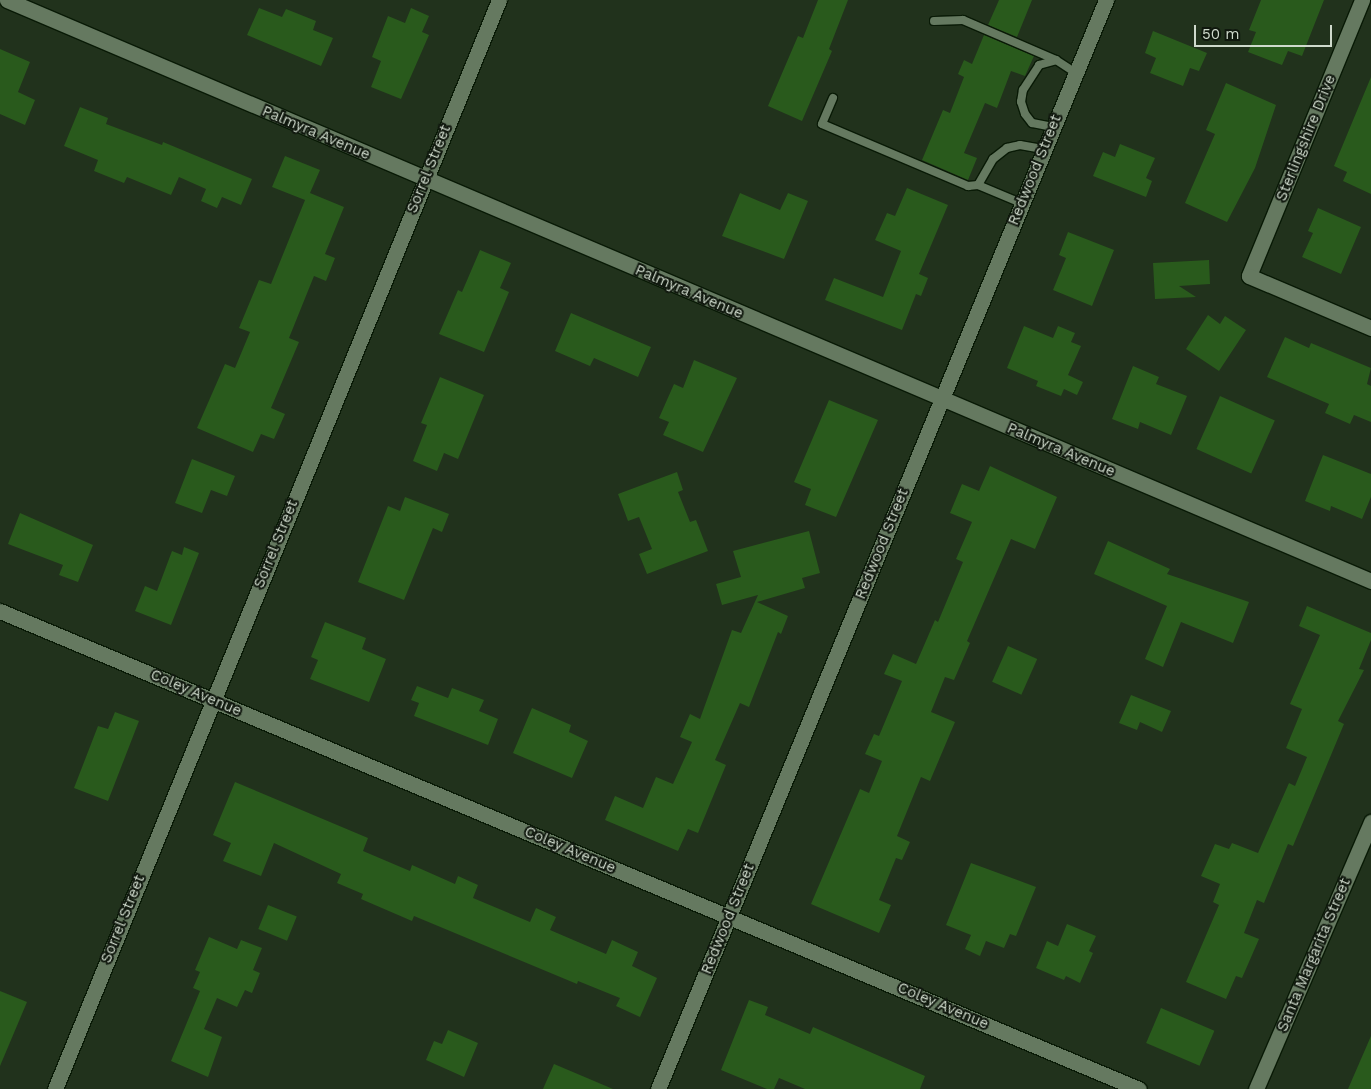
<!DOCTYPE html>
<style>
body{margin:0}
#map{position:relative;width:1371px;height:1089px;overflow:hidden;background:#21321c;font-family:"Work Sans",sans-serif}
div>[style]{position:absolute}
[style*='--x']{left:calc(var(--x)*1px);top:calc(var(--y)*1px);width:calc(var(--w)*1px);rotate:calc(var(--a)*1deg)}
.building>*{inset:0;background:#295a1c;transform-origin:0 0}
.roads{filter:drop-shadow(1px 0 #091a06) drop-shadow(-1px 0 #091a06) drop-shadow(0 1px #091a06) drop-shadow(0 -1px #091a06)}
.lane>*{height:8px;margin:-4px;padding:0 4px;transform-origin:4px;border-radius:4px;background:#657960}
.street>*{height:15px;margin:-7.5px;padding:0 7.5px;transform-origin:7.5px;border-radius:7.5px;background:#657960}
span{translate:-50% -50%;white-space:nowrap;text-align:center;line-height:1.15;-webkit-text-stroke:4px #10180e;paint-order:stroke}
.street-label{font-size:15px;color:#cfdacc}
.scale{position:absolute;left:1194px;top:25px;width:138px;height:22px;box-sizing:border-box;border:2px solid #cfdacc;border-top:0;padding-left:6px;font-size:15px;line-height:18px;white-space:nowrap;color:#cfdacc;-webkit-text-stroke:4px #10180e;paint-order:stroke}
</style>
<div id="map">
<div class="building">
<i style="clip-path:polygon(818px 0,848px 0,829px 49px,832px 51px,802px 121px,768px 106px,798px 36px,803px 38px)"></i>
<i style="clip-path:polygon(999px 0,1032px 0,1017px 37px,988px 25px)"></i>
<i style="clip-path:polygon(1261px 0,1324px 0,1302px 56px,1288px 51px,1282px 65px,1248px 52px,1256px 32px,1249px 30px)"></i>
<i style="clip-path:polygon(259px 8px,282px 17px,286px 9px,316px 21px,313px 30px,333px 38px,321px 66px,247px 35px)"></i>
<i style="clip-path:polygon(411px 8px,429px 16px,422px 32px,429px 35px,401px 99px,371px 87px,381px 61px,372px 57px,388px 16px,405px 23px)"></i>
<i style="clip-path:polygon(1153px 31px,1207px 53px,1199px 71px,1190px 68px,1183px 86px,1150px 73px,1156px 58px,1145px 53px)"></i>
<i style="clip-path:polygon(984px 35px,1034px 56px,1025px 76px,1011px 71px,997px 108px,985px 103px,964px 153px,977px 158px,968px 180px,922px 160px,943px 110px,950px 113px,964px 77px,958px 74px,964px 60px,972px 64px)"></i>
<i style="clip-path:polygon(0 49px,30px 62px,18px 92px,35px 100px,25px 125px,0 114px)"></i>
<i style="clip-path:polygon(1371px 77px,1371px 194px,1343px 181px,1347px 172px,1334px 166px)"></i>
<i style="clip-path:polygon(1226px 83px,1276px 105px,1255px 168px,1227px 222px,1185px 203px,1215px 134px,1206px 130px)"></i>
<i style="clip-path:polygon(80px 107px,108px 118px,106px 124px,162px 145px,163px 142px,252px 179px,241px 205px,222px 197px,217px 208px,201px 201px,206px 189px,179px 177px,171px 195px,127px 177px,124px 183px,94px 171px,98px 160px,64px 146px)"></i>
<i style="clip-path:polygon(1120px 144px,1155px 158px,1146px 178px,1152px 181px,1146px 197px,1093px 176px,1103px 152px,1115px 157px)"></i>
<i style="clip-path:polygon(285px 156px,320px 170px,310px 193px,344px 207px,325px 254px,335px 258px,326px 281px,314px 276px,289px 338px,299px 342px,271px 408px,285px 414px,274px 439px,261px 434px,253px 452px,197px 428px,225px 364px,235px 368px,250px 332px,239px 328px,259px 280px,271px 284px,305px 200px,272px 187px)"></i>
<i style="clip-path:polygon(907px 188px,948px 205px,919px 274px,928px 278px,921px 296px,916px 294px,902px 330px,825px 300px,834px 278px,883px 297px,901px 251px,875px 240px,887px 213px,895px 216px)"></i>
<i style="clip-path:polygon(740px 193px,780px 210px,788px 193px,808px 201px,784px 259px,722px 236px)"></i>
<i style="clip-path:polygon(1318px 208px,1361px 227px,1341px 274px,1302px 257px,1313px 233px,1308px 231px)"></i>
<i style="clip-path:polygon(1068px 232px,1114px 250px,1092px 306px,1053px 290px,1066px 258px,1059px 255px)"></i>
<i style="clip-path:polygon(480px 250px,511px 263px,500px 288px,509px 292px,484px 352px,439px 334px,458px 290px,462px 292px)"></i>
<i style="clip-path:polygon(1209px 260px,1210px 284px,1179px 286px,1196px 297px,1155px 299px,1153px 263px)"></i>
<i style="clip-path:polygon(571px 313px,651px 347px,638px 377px,594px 358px,590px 366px,555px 351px)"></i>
<i style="clip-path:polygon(1208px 315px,1220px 324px,1225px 316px,1246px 330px,1219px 371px,1186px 349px)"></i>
<i style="clip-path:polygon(1024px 326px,1053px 338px,1058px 326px,1075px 333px,1071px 342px,1081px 346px,1068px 375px,1083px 382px,1077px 395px,1064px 389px,1061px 396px,1036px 386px,1038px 381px,1007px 368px)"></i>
<i style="clip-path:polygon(1285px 337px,1309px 348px,1311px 343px,1371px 368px,1367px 384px,1371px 386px,1371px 422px,1354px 415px,1350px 424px,1325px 413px,1329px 404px,1267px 377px)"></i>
<i style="clip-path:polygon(694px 360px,737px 378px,703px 452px,663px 435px,669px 422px,659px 418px,674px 384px,683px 388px)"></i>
<i style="clip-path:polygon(1133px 366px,1159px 377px,1156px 384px,1187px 396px,1171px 435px,1140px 422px,1138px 429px,1112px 419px)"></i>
<i style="clip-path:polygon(440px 377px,484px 395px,458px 459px,444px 453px,437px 471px,413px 461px,427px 425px,421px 423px)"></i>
<i style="left:1220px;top:396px;width:60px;height:58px;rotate:24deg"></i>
<i style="clip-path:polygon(829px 400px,878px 420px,836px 517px,805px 505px,811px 489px,794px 482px)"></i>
<i style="clip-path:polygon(1323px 455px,1371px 474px,1371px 497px,1362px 519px,1331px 506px,1330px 511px,1305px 501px)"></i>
<i style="clip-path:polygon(192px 459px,235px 476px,227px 496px,211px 490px,202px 513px,175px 503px)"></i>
<i style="clip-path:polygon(990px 466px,1057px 497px,1035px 549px,1011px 539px,967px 641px,970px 643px,954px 680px,945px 677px,931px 712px,955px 722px,930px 781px,921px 777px,897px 836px,910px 842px,902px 860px,896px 858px,879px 900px,891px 905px,879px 933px,811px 904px,860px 789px,869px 793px,882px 761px,865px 754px,874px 734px,879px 736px,902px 681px,884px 674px,893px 654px,916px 664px,935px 620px,938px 622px,963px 562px,956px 559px,972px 522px,950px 513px,962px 484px,979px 491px)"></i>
<i style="clip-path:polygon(677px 472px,683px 490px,678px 492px,690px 522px,696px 520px,708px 551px,647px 574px,639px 554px,652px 549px,639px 517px,628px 521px,618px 494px)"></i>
<i style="clip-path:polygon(405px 497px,449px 514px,442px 532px,433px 528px,404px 600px,358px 582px,388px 506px,400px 511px)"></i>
<i style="clip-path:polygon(20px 513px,93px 545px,78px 582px,59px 575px,63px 565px,8px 544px)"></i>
<i style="clip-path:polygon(809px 531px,820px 573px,802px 578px,805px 588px,757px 602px,788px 616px,781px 634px,778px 632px,749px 707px,740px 703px,715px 760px,726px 765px,698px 833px,688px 829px,678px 851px,605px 820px,615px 796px,643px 808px,656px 777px,673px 784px,692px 742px,680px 737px,690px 714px,700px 719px,732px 630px,741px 633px,758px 595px,722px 605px,716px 584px,741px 577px,733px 551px)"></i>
<i style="clip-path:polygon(1108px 541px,1170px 569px,1167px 574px,1249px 602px,1233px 643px,1181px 622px,1163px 667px,1145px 659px,1167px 606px,1094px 574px)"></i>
<i style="clip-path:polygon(184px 547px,199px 553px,171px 625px,135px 611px,145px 586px,157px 591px,172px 551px,182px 555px)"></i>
<i style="clip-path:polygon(1307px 606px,1371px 633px,1371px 640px,1359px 669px,1364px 670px,1338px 721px,1344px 724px,1293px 846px,1288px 844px,1264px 903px,1257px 900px,1244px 933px,1259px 939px,1242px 978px,1236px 976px,1226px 999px,1186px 982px,1219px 905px,1213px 902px,1220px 884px,1201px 876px,1215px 844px,1229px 849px,1232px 843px,1258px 853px,1289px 783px,1295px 786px,1307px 757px,1286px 748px,1302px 709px,1290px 704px,1320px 635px,1299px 626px)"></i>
<i style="clip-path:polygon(325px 622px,366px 638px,362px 649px,386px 659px,369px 702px,310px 679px,318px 660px,311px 657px)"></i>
<i style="left:1008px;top:646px;width:32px;height:39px;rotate:24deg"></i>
<i style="clip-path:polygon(417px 686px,448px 698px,452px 688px,484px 700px,479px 711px,498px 719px,488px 745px,414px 716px,419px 703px,411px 700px)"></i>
<i style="clip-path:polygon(1131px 695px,1171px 711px,1162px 732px,1140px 722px,1137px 730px,1119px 723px)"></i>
<i style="clip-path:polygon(532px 708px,571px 725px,569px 732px,588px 741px,572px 778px,513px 753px)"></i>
<i style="clip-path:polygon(115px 712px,139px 721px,108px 801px,74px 788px,98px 726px,108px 729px)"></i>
<i style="clip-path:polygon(235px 782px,368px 838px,363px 851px,410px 871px,412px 865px,455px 884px,458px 876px,478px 885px,473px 898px,530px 922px,536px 908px,556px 917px,550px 930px,606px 954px,612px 940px,638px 952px,632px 966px,657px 978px,640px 1017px,616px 1006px,620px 998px,578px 981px,577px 984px,414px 916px,412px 921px,361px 899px,363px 894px,337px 883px,341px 874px,274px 843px,261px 876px,223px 861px,231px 843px,213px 835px)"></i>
<i style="clip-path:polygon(971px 863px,1036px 887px,1016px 936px,1010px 934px,1004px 948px,986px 941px,980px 956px,965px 949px,971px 935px,946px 925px)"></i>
<i style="left:268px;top:905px;width:31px;height:26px;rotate:22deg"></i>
<i style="clip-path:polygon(1067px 924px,1096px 936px,1089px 951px,1093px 953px,1080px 983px,1066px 976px,1064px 980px,1036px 968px,1047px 941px,1058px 946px)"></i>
<i style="clip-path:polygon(209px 937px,237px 949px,241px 940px,262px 948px,253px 970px,260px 973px,252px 993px,245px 990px,237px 1007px,217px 998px,204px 1029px,222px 1037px,208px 1077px,171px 1061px,200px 991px,193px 988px,200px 972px,195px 970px)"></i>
<i style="clip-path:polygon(0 991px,27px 1002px,0 1066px)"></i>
<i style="clip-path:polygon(749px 1000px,768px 1007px,765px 1015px,810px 1034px,813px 1027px,925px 1076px,920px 1089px,805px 1089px,779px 1078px,774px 1089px,767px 1089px,721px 1070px)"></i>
<i style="left:1161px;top:1008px;width:58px;height:38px;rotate:23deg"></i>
<i style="clip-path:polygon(448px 1030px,478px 1043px,464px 1077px,426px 1060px,434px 1041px,442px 1044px)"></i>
<i style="clip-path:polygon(1371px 1036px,1371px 1089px,1348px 1089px)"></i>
<i style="clip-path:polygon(554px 1064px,613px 1089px,543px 1089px)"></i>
</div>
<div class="roads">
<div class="lane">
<i style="--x:934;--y:21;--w:29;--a:-2"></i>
<i style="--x:963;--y:20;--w:101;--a:23.3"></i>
<i style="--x:833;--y:98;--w:28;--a:113"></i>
<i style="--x:822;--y:124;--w:159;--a:23"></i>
<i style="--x:968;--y:186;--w:10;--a:-6"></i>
<i style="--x:1053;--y:127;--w:21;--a:-169"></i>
<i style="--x:1032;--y:123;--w:11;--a:-128"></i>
<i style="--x:1025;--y:114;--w:13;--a:-108"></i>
<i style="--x:1021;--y:102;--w:12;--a:-81"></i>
<i style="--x:1023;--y:90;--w:30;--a:-57"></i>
<i style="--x:1039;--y:65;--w:18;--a:-16"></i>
<i style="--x:1056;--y:60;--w:24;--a:33"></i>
<i style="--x:1021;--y:203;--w:47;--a:-157.3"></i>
<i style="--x:978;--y:185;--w:30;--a:-60"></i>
<i style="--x:993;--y:159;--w:18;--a:-38"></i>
<i style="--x:1007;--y:148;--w:13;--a:-13"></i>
<i style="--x:1020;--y:145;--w:23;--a:10"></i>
</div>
<div class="street">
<i style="--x:7;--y:0;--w:1483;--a:23.07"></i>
<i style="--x:1362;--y:0;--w:298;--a:112.3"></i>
<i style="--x:1249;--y:276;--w:133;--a:23.1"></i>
<i style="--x:0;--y:611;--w:1235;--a:22.77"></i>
<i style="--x:55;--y:1089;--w:1176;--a:-67.82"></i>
<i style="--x:658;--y:1089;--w:1178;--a:-67.64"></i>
<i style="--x:1256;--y:1089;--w:291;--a:-66.7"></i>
</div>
</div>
<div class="street-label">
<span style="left:316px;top:133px;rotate:23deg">Palmyra Avenue</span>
<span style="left:1306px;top:138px;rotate:-68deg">Sterlingshire Drive</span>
<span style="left:429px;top:169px;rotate:-68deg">Sorrel Street</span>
<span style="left:1035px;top:170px;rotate:-68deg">Redwood Street</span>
<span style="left:689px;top:292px;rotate:23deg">Palmyra Avenue</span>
<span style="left:1061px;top:450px;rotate:23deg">Palmyra Avenue</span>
<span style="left:276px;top:544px;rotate:-68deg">Sorrel Street</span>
<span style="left:882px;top:544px;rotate:-68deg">Redwood Street</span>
<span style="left:196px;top:693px;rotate:23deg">Coley Avenue</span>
<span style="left:570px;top:850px;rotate:23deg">Coley Avenue</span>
<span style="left:123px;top:919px;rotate:-68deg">Sorrel Street</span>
<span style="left:728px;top:919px;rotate:-68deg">Redwood Street</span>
<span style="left:1314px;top:955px;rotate:-67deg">Santa Margarita Street</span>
<span style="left:943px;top:1006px;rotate:23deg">Coley Avenue</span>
</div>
<div class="scale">50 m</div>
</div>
